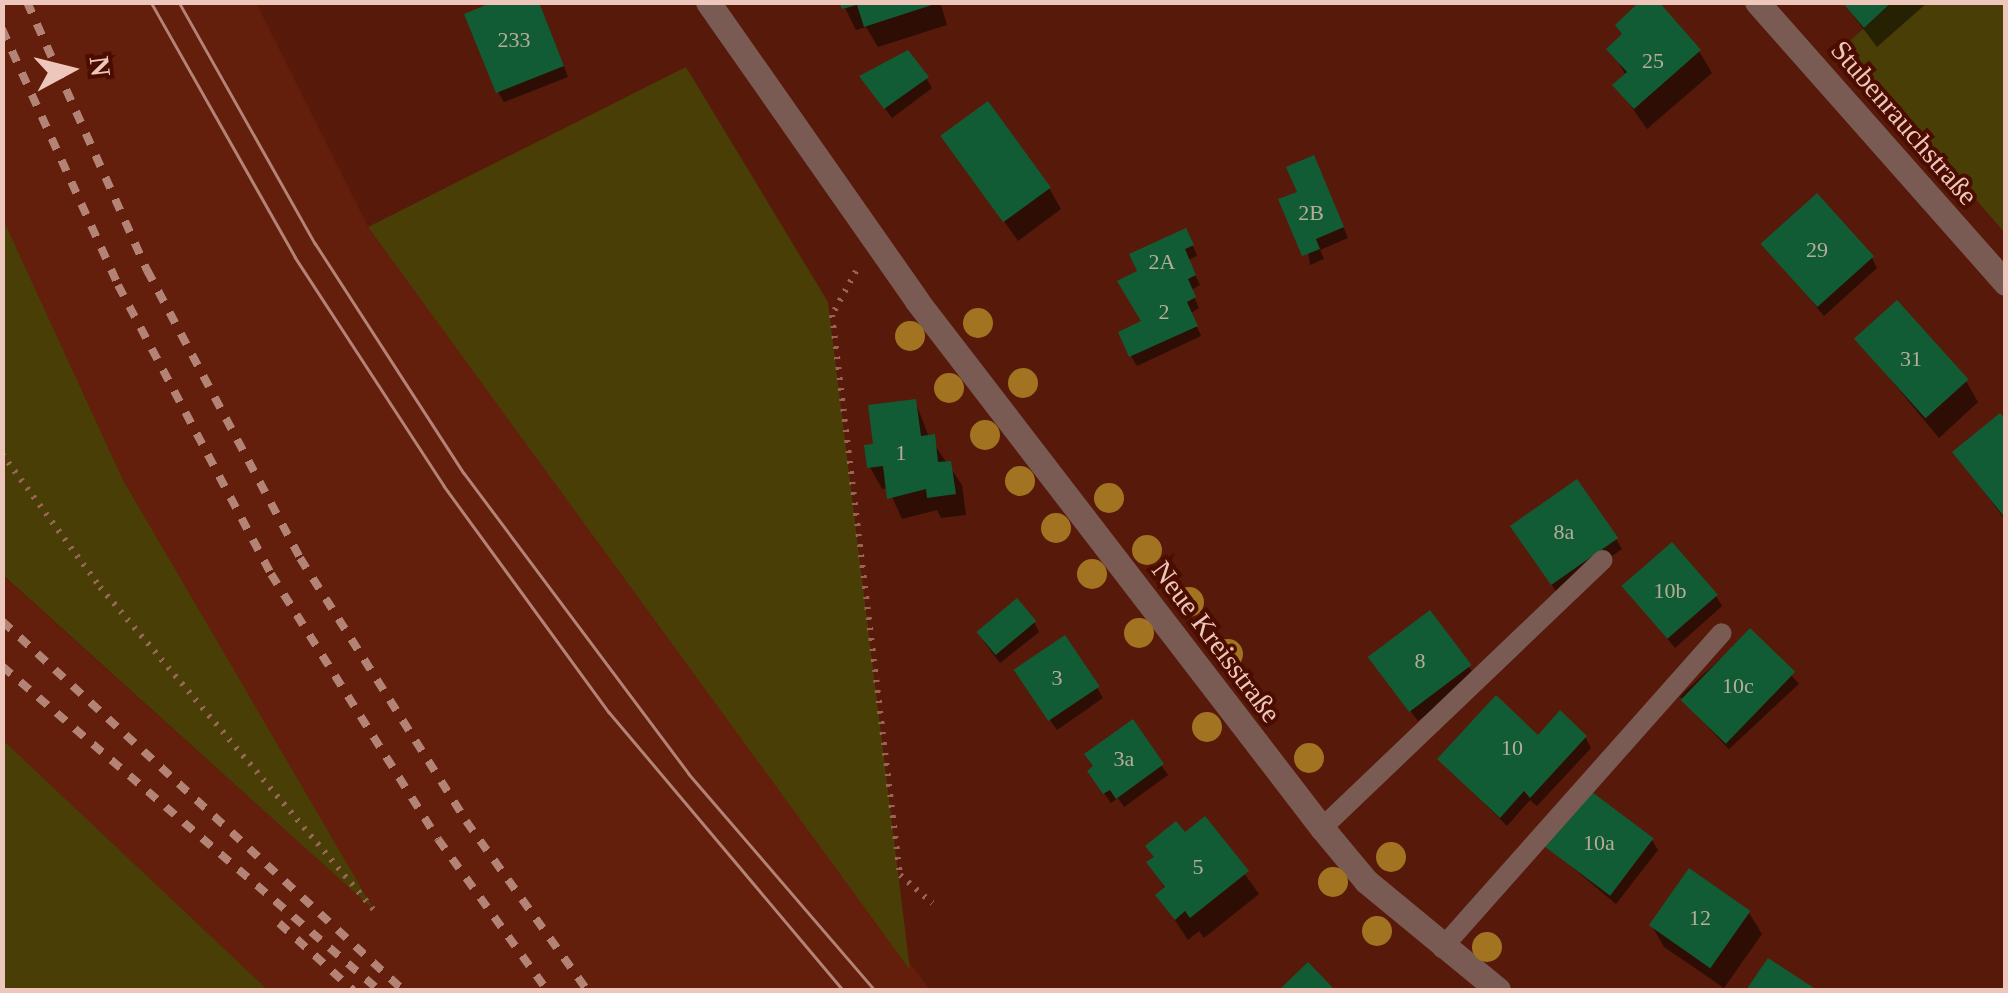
<!DOCTYPE html>
<meta charset="utf-8">
<style>
body{margin:0}
#map{position:relative;width:2008px;height:993px;overflow:hidden;background:#571909;font-family:"Times New Roman",serif}
div>[style]{position:absolute}
[style*='--x']{left:calc(var(--x)*1px);top:calc(var(--y)*1px);width:calc(var(--w)*1px);rotate:calc(var(--a)*1deg)}
.built>*{inset:0;background:#641e0c}
.green>*{inset:0;background:#4a3e07}
.shadow>*{inset:0;background:#0007;transform-origin:0 0}
.building>*{inset:0;background:#125c35;transform-origin:0 0}
.path>*{height:6px;margin-top:-3px;transform-origin:0;background:repeating-linear-gradient(90deg,#986456 0 2.5px,transparent 0 10.5px)}
.service>*{height:20px;margin:-10px;padding:0 10px;transform-origin:10px;border-radius:10px;background:#7a5b53}
.minor>*{height:25px;margin:-12.5px;padding:0 12.5px;transform-origin:12.5px;border-radius:12.5px;background:#7a5b53}
.tertiary>*{height:25px;margin:-12.5px;padding:0 12.5px;transform-origin:12.5px;border-radius:12.5px;background:#7a5b53}
.tram>*{height:2.5px;margin:-1.25px;padding:0 1.25px;transform-origin:1.25px;border-radius:1.25px;background:#b38376}
.rail>*{height:8px;margin-top:-4px;transform-origin:0;background:repeating-linear-gradient(90deg,#b38376 0 12px,transparent 0 24px)}
.trees>*{width:30px;height:30px;margin:-15px;border-radius:50%;background:#a27422}
span{translate:-50% -50%;white-space:nowrap;text-align:center;line-height:1.15;-webkit-text-stroke:8px #4b0d00;paint-order:stroke}
.number-label{font-size:22px;color:#b7ac9a}
.number-label span{-webkit-text-stroke-width:0}
.street-label{font-size:28px;color:#eec7bc}
.frame{position:absolute;inset:0;border:5px solid #eec7bc;pointer-events:none}
.north{position:absolute;left:20px;top:20px;width:100px;height:100px;-webkit-text-stroke:8px #4b0d00;paint-order:stroke;rotate:83deg;font-size:28px;font-weight:700;line-height:40px;text-align:center;color:#eec7bc}
.north::after{content:'';display:block;margin:auto;width:35px;height:45px;background:#eec7bc;clip-path:polygon(50% 0,100% 100%,50% 72%,0 100%)}
</style>
<div id="map">
<div class="built">
<i style="clip-path:polygon(3px 3px,256px 3px,368px 227px,930px 990px,268px 990px,3px 740px,2px 575px,371px 907px,123px 480px,3px 219px)"></i>
</div>
<div class="green">
<i style="clip-path:polygon(1892px 3px,2005px 3px,2005px 233px,1843px 47px)"></i>
<i style="clip-path:polygon(686px 67px,828px 302px,910px 970px,368px 227px)"></i>
<i style="clip-path:polygon(3px 219px,123px 480px,374px 910px,3px 575px)"></i>
<i style="clip-path:polygon(3px 740px,268px 990px,3px 990px)"></i>
</div>
<div class="shadow">
<i style="clip-path:polygon(539px 2px,568px 77px,504px 102px,498px 92px)"></i>
<i style="clip-path:polygon(842px 2px,940px 2px,947px 25px,878px 47px,866px 27px,856px 30px)"></i>
<i style="clip-path:polygon(1843px 2px,1928px 2px,1877px 47px)"></i>
<i style="clip-path:polygon(1610px 49px,1699px 51px,1712px 73px,1647px 129px,1616px 85px,1626px 75px)"></i>
<i style="clip-path:polygon(926px 78px,932px 88px,892px 118px,869px 87px)"></i>
<i style="clip-path:polygon(944px 136px,1049px 188px,1061px 209px,1018px 241px)"></i>
<i style="clip-path:polygon(1319px 169px,1348px 238px,1320px 250px,1324px 259px,1310px 265px,1300px 193px)"></i>
<i style="clip-path:polygon(1191px 241px,1197px 256px,1188px 260px,1200px 285px,1191px 290px,1199px 308px,1191px 313px,1201px 336px,1137px 366px,1131px 356px,1144px 323px,1120px 282px)"></i>
<i style="clip-path:polygon(1764px 244px,1872px 258px,1877px 268px,1824px 316px)"></i>
<i style="clip-path:polygon(1857px 339px,1966px 381px,1978px 402px,1939px 438px)"></i>
<i style="clip-path:polygon(915px 401px,929px 437px,962px 485px,966px 515px,941px 518px,937px 510px,902px 519px,888px 488px,882px 489px,870px 467px,876px 446px)"></i>
<i style="clip-path:polygon(2006px 424px,2006px 521px,1955px 453px)"></i>
<i style="clip-path:polygon(1519px 537px,1616px 539px,1622px 549px,1558px 594px)"></i>
<i style="clip-path:polygon(1625px 587px,1716px 596px,1722px 606px,1675px 648px)"></i>
<i style="clip-path:polygon(1430px 614px,1476px 677px,1418px 721px,1377px 668px)"></i>
<i style="clip-path:polygon(1034px 622px,1039px 632px,1000px 663px,984px 642px)"></i>
<i style="left:1750px;top:631px;width:72px;height:96px;rotate:47deg"></i>
<i style="clip-path:polygon(1023px 681px,1097px 688px,1103px 698px,1057px 730px)"></i>
<i style="clip-path:polygon(1132px 723px,1168px 775px,1124px 807px,1118px 798px,1111px 803px,1096px 782px)"></i>
<i style="clip-path:polygon(1585px 737px,1591px 748px,1537px 806px,1530px 800px,1507px 826px,1440px 760px,1538px 738px)"></i>
<i style="clip-path:polygon(1205px 819px,1259px 894px,1204px 938px,1199px 931px,1188px 940px,1159px 896px,1166px 890px,1149px 863px)"></i>
<i style="clip-path:polygon(1652px 840px,1658px 850px,1616px 904px,1548px 847px)"></i>
<i style="clip-path:polygon(1749px 913px,1762px 934px,1724px 988px,1664px 947px,1652px 926px)"></i>
</div>
<div class="building">
<i style="clip-path:polygon(493px 2px,539px 2px,564px 66px,496px 93px,464px 14px)"></i>
<i style="clip-path:polygon(839px 2px,938px 2px,938px 3px,864px 27px,857px 5px,842px 9px)"></i>
<i style="clip-path:polygon(1639px 2px,1659px 2px,1701px 50px,1634px 109px,1612px 85px,1627px 72px,1606px 49px,1622px 34px,1615px 25px)"></i>
<i style="clip-path:polygon(1842px 2px,1892px 2px,1864px 28px)"></i>
<i style="clip-path:polygon(908px 50px,929px 77px,884px 109px,859px 76px)"></i>
<i style="left:988px;top:101px;width:107px;height:59px;rotate:54deg"></i>
<i style="clip-path:polygon(1314px 155px,1344px 227px,1316px 239px,1320px 249px,1302px 256px,1278px 199px,1297px 192px,1286px 167px)"></i>
<i style="left:1817px;top:193px;width:85px;height:76px;rotate:48deg"></i>
<i style="clip-path:polygon(1186px 228px,1194px 245px,1185px 249px,1196px 275px,1188px 279px,1196px 297px,1187px 302px,1198px 326px,1129px 357px,1118px 332px,1141px 321px,1117px 281px,1137px 271px,1129px 254px)"></i>
<i style="left:1897px;top:300px;width:107px;height:58px;rotate:48deg"></i>
<i style="clip-path:polygon(916px 399px,921px 436px,935px 434px,938px 462px,951px 461px,956px 494px,927px 498px,926px 489px,887px 499px,883px 466px,867px 468px,864px 445px,873px 444px,868px 405px)"></i>
<i style="clip-path:polygon(2000px 413px,2006px 420px,2006px 519px,1952px 452px)"></i>
<i style="left:1577px;top:479px;width:72px;height:82px;rotate:55deg"></i>
<i style="left:1672px;top:542px;width:70px;height:67px;rotate:49deg"></i>
<i style="left:1017px;top:598px;width:30px;height:53px;rotate:50deg"></i>
<i style="left:1430px;top:610px;width:69px;height:78px;rotate:53deg"></i>
<i style="left:1750px;top:628px;width:63px;height:100px;rotate:44deg"></i>
<i style="left:1065px;top:635px;width:62px;height:62px;rotate:56deg"></i>
<i style="clip-path:polygon(1496px 695px,1538px 735px,1560px 710px,1587px 736px,1530px 798px,1524px 791px,1500px 818px,1437px 759px)"></i>
<i style="clip-path:polygon(1133px 719px,1164px 764px,1116px 799px,1110px 790px,1103px 794px,1087px 771px,1093px 766px,1084px 754px)"></i>
<i style="left:1588px;top:789px;width:82px;height:72px;rotate:37deg"></i>
<i style="clip-path:polygon(1205px 816px,1249px 871px,1190px 918px,1185px 911px,1175px 920px,1155px 895px,1165px 887px,1146px 862px,1154px 857px,1145px 846px,1176px 821px,1185px 832px)"></i>
<i style="left:1689px;top:868px;width:75px;height:70px;rotate:35deg"></i>
<i style="clip-path:polygon(1768px 958px,1817px 990px,1746px 990px)"></i>
<i style="clip-path:polygon(1308px 962px,1335px 990px,1279px 990px)"></i>
</div>
<div class="path">
<i style="--x:856;--y:271;--w:50;--a:118.6"></i>
<i style="--x:832;--y:315;--w:564;--a:83.08"></i>
<i style="--x:900;--y:875;--w:43;--a:41.2"></i>
<i style="--x:2;--y:454;--w:165;--a:53.6"></i>
<i style="--x:100;--y:587;--w:424;--a:49.7"></i>
</div>
<div class="service">
<i style="--x:1322;--y:828;--w:388;--a:-43.7"></i>
<i style="--x:1442;--y:948;--w:421;--a:-48.4"></i>
</div>
<div class="minor">
<i style="--x:1757;--y:2;--w:375;--a:48.5"></i>
</div>
<div class="tertiary">
<i style="--x:708;--y:2;--w:365;--a:55"></i>
<i style="--x:917;--y:301;--w:665;--a:52.46"></i>
<i style="--x:1322;--y:828;--w:69;--a:50.3"></i>
<i style="--x:1366;--y:881;--w:171;--a:39.5"></i>
</div>
<div class="tram">
<i style="--x:151;--y:2;--w:293;--a:60.5"></i>
<i style="--x:295;--y:257;--w:273;--a:56.9"></i>
<i style="--x:444;--y:486;--w:280;--a:53.9"></i>
<i style="--x:609;--y:712;--w:363;--a:49.9"></i>
<i style="--x:179;--y:2;--w:277;--a:60.6"></i>
<i style="--x:315;--y:243;--w:274;--a:57.1"></i>
<i style="--x:464;--y:473;--w:376;--a:53.2"></i>
<i style="--x:689;--y:774;--w:285;--a:49.3"></i>
</div>
<div class="rail">
<i style="--x:27;--y:2;--w:294;--a:65.9"></i>
<i style="--x:147;--y:270;--w:326;--a:62"></i>
<i style="--x:300;--y:558;--w:311;--a:57.7"></i>
<i style="--x:466;--y:821;--w:208;--a:54.4"></i>
<i style="--x:2;--y:29;--w:281;--a:65.6"></i>
<i style="--x:118;--y:285;--w:327;--a:62.1"></i>
<i style="--x:271;--y:574;--w:313;--a:57.8"></i>
<i style="--x:438;--y:839;--w:186;--a:54.2"></i>
<i style="--x:2;--y:621;--w:545;--a:42.62"></i>
<i style="--x:2;--y:666;--w:497;--a:40.7"></i>
<i style="--x:279;--y:923;--w:100;--a:42.2"></i>
</div>
<div class="trees">
<i style="left:978px;top:323px"></i>
<i style="left:910px;top:336px"></i>
<i style="left:1023px;top:383px"></i>
<i style="left:949px;top:388px"></i>
<i style="left:985px;top:435px"></i>
<i style="left:1020px;top:481px"></i>
<i style="left:1109px;top:498px"></i>
<i style="left:1056px;top:528px"></i>
<i style="left:1147px;top:550px"></i>
<i style="left:1092px;top:574px"></i>
<i style="left:1189px;top:602px"></i>
<i style="left:1139px;top:633px"></i>
<i style="left:1228px;top:654px"></i>
<i style="left:1207px;top:727px"></i>
<i style="left:1309px;top:758px"></i>
<i style="left:1391px;top:857px"></i>
<i style="left:1333px;top:882px"></i>
<i style="left:1377px;top:931px"></i>
<i style="left:1487px;top:947px"></i>
</div>
<div class="number-label">
<span style="left:514px;top:40px">233</span>
<span style="left:1653px;top:61px">25</span>
<span style="left:1311px;top:213px">2B</span>
<span style="left:1817px;top:250px">29</span>
<span style="left:1162px;top:262px">2A</span>
<span style="left:1164px;top:312px">2</span>
<span style="left:1911px;top:359px">31</span>
<span style="left:901px;top:453px">1</span>
<span style="left:1564px;top:532px">8a</span>
<span style="left:1670px;top:591px">10b</span>
<span style="left:1420px;top:661px">8</span>
<span style="left:1057px;top:678px">3</span>
<span style="left:1738px;top:686px">10c</span>
<span style="left:1512px;top:748px">10</span>
<span style="left:1124px;top:759px">3a</span>
<span style="left:1599px;top:843px">10a</span>
<span style="left:1198px;top:867px">5</span>
<span style="left:1700px;top:918px">12</span>
</div>
<div class="street-label">
<span style="left:1904px;top:123px;rotate:49deg">Stubenrauchstraße</span>
<span style="left:1216px;top:642px;rotate:53deg">Neue Kreisstraße</span>
</div>
<div class="frame"></div>
<div class="north">N</div>
</div>
